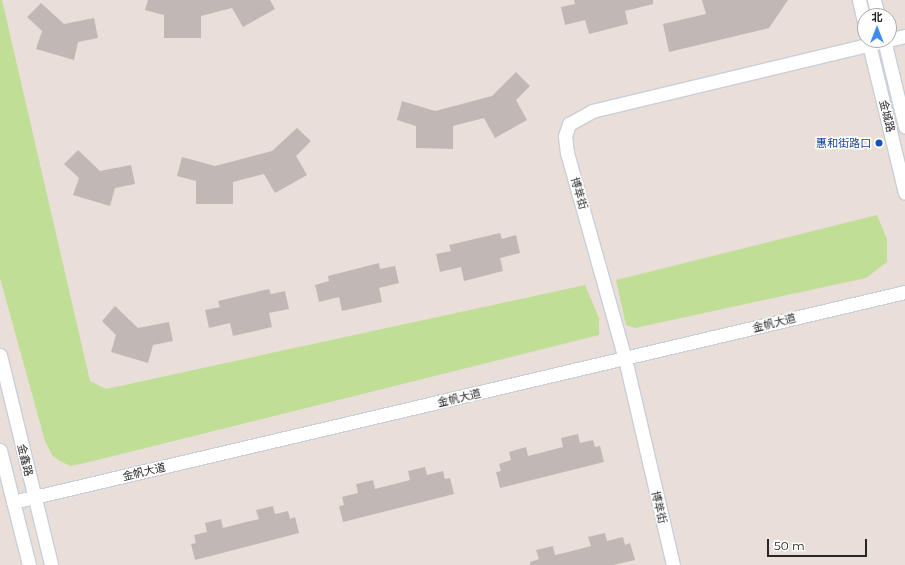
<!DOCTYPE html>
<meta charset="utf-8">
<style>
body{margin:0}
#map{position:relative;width:905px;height:565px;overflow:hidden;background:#e9ded8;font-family:Montserrat,"Noto Sans SC",sans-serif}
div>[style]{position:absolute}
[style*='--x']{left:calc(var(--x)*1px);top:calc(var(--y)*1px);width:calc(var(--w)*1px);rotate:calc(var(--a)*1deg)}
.green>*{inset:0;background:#c1de96}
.building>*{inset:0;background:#c1b8b5}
.roads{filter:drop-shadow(1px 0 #c7cfd9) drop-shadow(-1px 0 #c7cfd9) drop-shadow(0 1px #c7cfd9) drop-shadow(0 -1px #c7cfd9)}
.minor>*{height:13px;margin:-6.5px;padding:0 6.5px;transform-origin:6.5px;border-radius:6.5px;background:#fff}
.dots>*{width:11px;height:11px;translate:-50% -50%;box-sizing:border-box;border:2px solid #fff;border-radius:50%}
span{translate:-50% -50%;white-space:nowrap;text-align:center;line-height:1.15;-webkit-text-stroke:3px #fff;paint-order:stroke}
.street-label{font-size:11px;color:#272727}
.transit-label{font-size:11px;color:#164399}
.right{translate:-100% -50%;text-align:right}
.north{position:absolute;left:857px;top:8px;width:40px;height:40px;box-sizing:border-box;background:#fff;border:1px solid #a9a9a9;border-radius:50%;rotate:0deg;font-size:11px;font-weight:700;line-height:16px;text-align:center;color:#272727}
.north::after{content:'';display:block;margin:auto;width:14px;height:18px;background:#3d8cf2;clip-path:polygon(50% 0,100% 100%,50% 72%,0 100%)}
.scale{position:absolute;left:767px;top:539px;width:100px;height:18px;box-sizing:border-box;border:2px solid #272727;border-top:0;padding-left:5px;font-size:12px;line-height:14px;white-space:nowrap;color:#272727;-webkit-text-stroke:3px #fff;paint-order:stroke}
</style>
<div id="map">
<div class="green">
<i style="clip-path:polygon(0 0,2px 0,90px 381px,106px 389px,585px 285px,599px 318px,599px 335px,81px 464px,70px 466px,60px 461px,52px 455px,45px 441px,0 278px)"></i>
<i style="clip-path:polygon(877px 215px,887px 239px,887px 262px,866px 278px,635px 328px,626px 325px,616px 280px)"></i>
</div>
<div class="building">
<i style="clip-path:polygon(148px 0,270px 0,275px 9px,243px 27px,232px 8px,201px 16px,201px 38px,164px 38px,164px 15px,145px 10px)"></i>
<i style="clip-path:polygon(574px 0,653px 0,653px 4px,625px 11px,628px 24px,589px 34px,585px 20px,565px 25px,561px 7px,575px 4px)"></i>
<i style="clip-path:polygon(702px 0,788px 0,769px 28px,669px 52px,663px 24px,706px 14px)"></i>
<i style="clip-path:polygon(41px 3px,64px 24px,94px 18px,98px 38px,78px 42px,74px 60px,36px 49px,42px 31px,27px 17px)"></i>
<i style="clip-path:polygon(516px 72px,530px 86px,516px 100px,527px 120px,495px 138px,484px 118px,453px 126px,453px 149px,416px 148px,416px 126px,397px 120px,402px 101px,435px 111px,492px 96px)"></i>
<i style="clip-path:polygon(297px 128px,311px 141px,296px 156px,307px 175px,275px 193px,264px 174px,233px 182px,233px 204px,196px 204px,196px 181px,177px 176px,182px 157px,215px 166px,272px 151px)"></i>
<i style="clip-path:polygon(78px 150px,100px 171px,131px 165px,135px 184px,115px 188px,110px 206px,73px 195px,79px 178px,64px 164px)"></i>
<i style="clip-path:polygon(500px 233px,502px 239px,516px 235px,520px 253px,500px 258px,503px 271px,464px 281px,461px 267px,440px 272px,436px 254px,451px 251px,449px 245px)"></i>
<i style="clip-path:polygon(379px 263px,380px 269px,395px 266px,399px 283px,379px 288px,382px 302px,342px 311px,339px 297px,319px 302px,315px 285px,329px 281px,328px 276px)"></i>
<i style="clip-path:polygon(269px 289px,271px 294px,285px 291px,289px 309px,269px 313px,272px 327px,233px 336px,230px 323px,209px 328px,205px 310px,220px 307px,218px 301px)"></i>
<i style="clip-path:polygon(115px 306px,138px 328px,169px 322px,173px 341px,153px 345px,148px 363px,111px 352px,116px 335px,102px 321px)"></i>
<i style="clip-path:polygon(578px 434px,580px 443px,593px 440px,595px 447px,600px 446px,604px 462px,500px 488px,496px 472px,501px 471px,499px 464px,511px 460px,509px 452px,526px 447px,528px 456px,563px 447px,561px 438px)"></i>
<i style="clip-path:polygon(425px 467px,427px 475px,443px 471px,445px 479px,450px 478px,454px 494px,343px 522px,339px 506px,344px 505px,342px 497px,358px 493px,356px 484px,373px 480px,375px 489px,410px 480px,408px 471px)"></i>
<i style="clip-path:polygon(273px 506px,275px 514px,288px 511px,290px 519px,295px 517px,299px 533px,195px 560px,191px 544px,196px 543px,194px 535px,207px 532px,205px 523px,221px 519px,223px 528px,246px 522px,259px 519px,256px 510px)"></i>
<i style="clip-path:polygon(605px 533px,607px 541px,623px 537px,625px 545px,630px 543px,635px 560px,613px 565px,530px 565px,530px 562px,539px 559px,536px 550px,553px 546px,555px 555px,568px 552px,591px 546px,588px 537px)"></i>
</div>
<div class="roads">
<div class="minor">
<i style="--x:859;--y:0;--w:27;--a:77"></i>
<i style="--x:874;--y:0;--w:16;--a:76"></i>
<i style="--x:868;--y:40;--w:157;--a:76.4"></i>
<i style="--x:884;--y:40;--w:89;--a:76.4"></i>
<i style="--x:0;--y:355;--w:216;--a:76.3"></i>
<i style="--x:0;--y:450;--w:119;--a:75.8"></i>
<i style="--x:13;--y:502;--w:916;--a:-13.25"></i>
<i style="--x:673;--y:565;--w:212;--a:-103.1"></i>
<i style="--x:625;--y:359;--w:214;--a:-105.7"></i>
<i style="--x:567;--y:153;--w:17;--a:-97"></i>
<i style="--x:565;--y:136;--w:13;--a:-72"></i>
<i style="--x:569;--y:124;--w:26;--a:-29"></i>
<i style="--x:592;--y:111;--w:322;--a:-13.5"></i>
</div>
</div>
<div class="dots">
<i style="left:879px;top:143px;background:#1a4fb4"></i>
</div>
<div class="street-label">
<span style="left:887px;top:116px;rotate:76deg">金城路</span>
<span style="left:579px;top:193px;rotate:74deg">博萃街</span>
<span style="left:774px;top:323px;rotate:-14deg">金帆大道</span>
<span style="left:459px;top:398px;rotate:-13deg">金帆大道</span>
<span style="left:25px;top:460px;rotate:76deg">金鑫路</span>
<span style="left:144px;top:472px;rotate:-13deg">金帆大道</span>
<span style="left:659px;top:507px;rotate:77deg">博萃街</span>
</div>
<div class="transit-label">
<span class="right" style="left:871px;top:143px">惠和街路口</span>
</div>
<div class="north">北</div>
<div class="scale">50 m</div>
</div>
